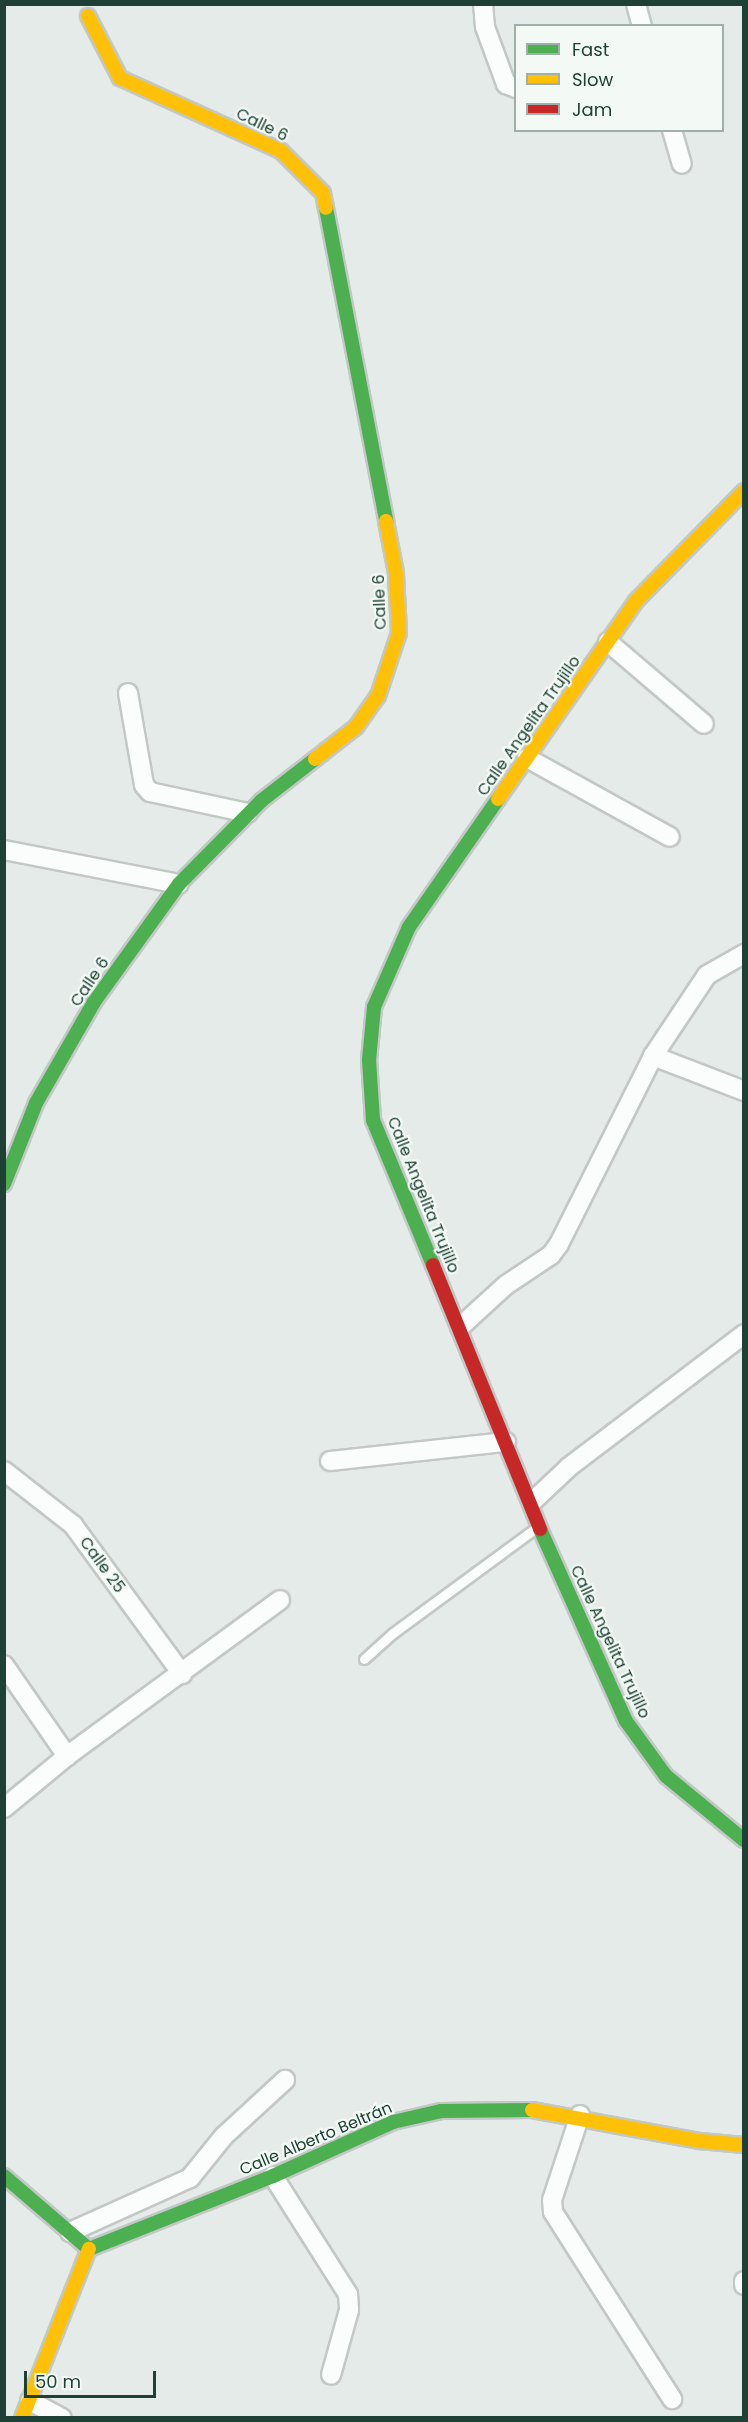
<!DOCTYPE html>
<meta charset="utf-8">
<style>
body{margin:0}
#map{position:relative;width:748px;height:2422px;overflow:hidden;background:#e5ebe8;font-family:Poppins,sans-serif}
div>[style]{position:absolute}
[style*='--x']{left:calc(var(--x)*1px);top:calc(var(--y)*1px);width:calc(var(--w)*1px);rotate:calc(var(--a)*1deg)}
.roads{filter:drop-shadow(2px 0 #c2c8c5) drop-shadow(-2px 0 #c2c8c5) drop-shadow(0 2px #c2c8c5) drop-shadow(0 -2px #c2c8c5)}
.lane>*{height:9px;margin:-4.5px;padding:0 4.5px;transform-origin:4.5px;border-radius:4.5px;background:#fbfcfc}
.street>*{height:18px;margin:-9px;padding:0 9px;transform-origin:9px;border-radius:9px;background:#fbfcfc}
.fast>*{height:14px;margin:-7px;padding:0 7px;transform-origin:7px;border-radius:7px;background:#4caf50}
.slow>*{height:14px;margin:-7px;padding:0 7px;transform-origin:7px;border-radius:7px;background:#ffc107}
.jam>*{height:14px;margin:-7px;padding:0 7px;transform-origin:7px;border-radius:7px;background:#c62828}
span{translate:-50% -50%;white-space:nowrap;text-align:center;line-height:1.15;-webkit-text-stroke:4.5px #f3faf6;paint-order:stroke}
.street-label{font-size:16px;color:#1f4135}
.frame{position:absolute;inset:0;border:6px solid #1f4135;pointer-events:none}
.legend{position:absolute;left:514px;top:24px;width:210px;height:108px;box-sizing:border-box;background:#f3faf6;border:2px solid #9eb0a9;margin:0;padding:8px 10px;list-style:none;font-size:18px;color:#1f4135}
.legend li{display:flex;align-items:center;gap:12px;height:30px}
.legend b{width:30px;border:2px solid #9eb0a9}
.scale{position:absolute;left:24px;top:2371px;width:132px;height:27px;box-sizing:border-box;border:3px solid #1f4135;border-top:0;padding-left:8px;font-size:18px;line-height:21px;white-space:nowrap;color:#1f4135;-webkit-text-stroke:4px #f3faf6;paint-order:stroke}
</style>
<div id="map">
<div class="roads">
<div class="lane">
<i style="--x:364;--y:1659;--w:39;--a:-42"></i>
<i style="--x:393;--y:1633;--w:177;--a:-36.3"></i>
</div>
<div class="street">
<i style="--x:483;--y:4;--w:23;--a:85"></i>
<i style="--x:485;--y:27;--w:61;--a:69.8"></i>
<i style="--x:506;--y:84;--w:11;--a:22"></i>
<i style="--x:636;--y:4;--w:23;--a:75"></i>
<i style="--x:672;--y:130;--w:35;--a:74"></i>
<i style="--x:608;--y:642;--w:126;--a:40.5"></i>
<i style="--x:128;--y:693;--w:93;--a:80.1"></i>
<i style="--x:144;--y:785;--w:9;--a:49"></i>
<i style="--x:150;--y:792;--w:100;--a:12.1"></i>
<i style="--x:527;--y:758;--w:163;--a:28.9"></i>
<i style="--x:4;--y:850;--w:178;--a:11"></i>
<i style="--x:653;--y:1056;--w:97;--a:-56.3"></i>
<i style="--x:707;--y:975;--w:43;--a:-29.6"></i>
<i style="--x:460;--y:1327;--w:62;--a:-42.4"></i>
<i style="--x:506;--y:1285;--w:54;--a:-33.7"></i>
<i style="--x:551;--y:1255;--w:14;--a:-54"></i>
<i style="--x:559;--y:1244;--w:210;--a:-63.4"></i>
<i style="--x:653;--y:1056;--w:97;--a:21"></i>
<i style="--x:330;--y:1461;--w:177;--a:-6.2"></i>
<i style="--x:4;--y:1471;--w:88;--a:38"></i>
<i style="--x:73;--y:1525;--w:185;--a:53.8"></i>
<i style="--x:532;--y:1502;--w:51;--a:-43.4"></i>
<i style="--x:569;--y:1467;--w:220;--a:-37.2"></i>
<i style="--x:4;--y:1665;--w:111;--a:55.3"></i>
<i style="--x:4;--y:1808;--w:82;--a:-39.5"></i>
<i style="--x:67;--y:1756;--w:264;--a:-36.2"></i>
<i style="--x:580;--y:2115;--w:89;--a:108.2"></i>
<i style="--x:552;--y:2200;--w:12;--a:85"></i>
<i style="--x:553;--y:2212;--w:222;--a:57.5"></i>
<i style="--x:273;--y:2176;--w:140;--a:57.6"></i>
<i style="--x:348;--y:2294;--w:16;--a:86"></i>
<i style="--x:349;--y:2310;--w:67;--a:105.5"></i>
<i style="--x:70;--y:2232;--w:132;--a:-24.2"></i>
<i style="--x:190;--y:2178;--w:54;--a:-51"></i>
<i style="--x:224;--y:2136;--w:83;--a:-42.6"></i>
<i style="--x:744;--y:2281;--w:4;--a:90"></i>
<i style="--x:30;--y:2401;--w:36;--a:28"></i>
</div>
<div class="fast">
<i style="--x:326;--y:208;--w:319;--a:79.1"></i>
<i style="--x:4;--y:1184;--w:87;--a:-68.4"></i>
<i style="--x:36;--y:1103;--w:116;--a:-60.1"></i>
<i style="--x:94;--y:1002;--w:145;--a:-54.2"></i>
<i style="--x:179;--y:884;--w:117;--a:-45.3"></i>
<i style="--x:261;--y:801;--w:68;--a:-37.9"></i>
<i style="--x:433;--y:1265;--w:157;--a:-112.5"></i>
<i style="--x:373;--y:1120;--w:60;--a:-93.8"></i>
<i style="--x:369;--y:1060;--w:53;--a:-84.6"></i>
<i style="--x:374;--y:1007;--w:87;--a:-66.4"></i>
<i style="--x:409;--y:927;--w:156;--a:-55.2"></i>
<i style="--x:540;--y:1529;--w:210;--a:65.9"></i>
<i style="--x:626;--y:1721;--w:68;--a:54"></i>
<i style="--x:666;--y:1776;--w:101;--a:39.4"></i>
<i style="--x:4;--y:2176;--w:112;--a:40.7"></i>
<i style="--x:89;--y:2249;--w:198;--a:-21.6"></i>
<i style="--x:273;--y:2176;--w:132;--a:-24.2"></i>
<i style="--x:393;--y:2122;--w:49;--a:-12.9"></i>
<i style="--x:441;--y:2111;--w:91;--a:-0.6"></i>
</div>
<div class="slow">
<i style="--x:88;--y:16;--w:70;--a:62.7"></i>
<i style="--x:120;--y:78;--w:177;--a:24.4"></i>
<i style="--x:281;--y:151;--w:59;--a:45"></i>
<i style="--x:323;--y:193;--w:15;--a:79"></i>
<i style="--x:315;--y:759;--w:52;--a:-38"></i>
<i style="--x:356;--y:727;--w:38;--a:-55"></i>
<i style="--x:378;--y:696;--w:66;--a:-71.6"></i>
<i style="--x:399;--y:633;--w:60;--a:-92.9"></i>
<i style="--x:396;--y:573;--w:53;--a:-100.9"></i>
<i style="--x:498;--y:799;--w:241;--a:-55.1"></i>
<i style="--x:636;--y:601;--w:154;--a:-45.5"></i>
<i style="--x:532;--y:2110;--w:171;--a:10.5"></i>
<i style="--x:700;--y:2141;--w:44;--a:5.2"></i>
<i style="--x:22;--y:2418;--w:182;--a:-68.4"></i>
</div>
<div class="jam">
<i style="--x:433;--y:1265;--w:285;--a:67.9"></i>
</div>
</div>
<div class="street-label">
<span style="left:262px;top:125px;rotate:26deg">Calle 6</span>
<span style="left:380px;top:602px;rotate:-92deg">Calle 6</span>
<span style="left:529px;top:726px;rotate:-55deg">Calle Angelita Trujillo</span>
<span style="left:90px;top:982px;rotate:-56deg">Calle 6</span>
<span style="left:423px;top:1195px;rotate:68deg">Calle Angelita Trujillo</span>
<span style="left:102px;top:1565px;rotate:54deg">Calle 25</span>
<span style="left:610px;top:1642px;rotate:65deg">Calle Angelita Trujillo</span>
<span style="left:316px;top:2139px;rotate:-23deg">Calle Alberto Beltrán</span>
</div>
<div class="frame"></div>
<ul class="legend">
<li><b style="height:8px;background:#4caf50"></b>Fast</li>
<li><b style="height:8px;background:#ffc107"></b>Slow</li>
<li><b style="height:8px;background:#c62828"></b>Jam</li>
</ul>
<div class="scale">50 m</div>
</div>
